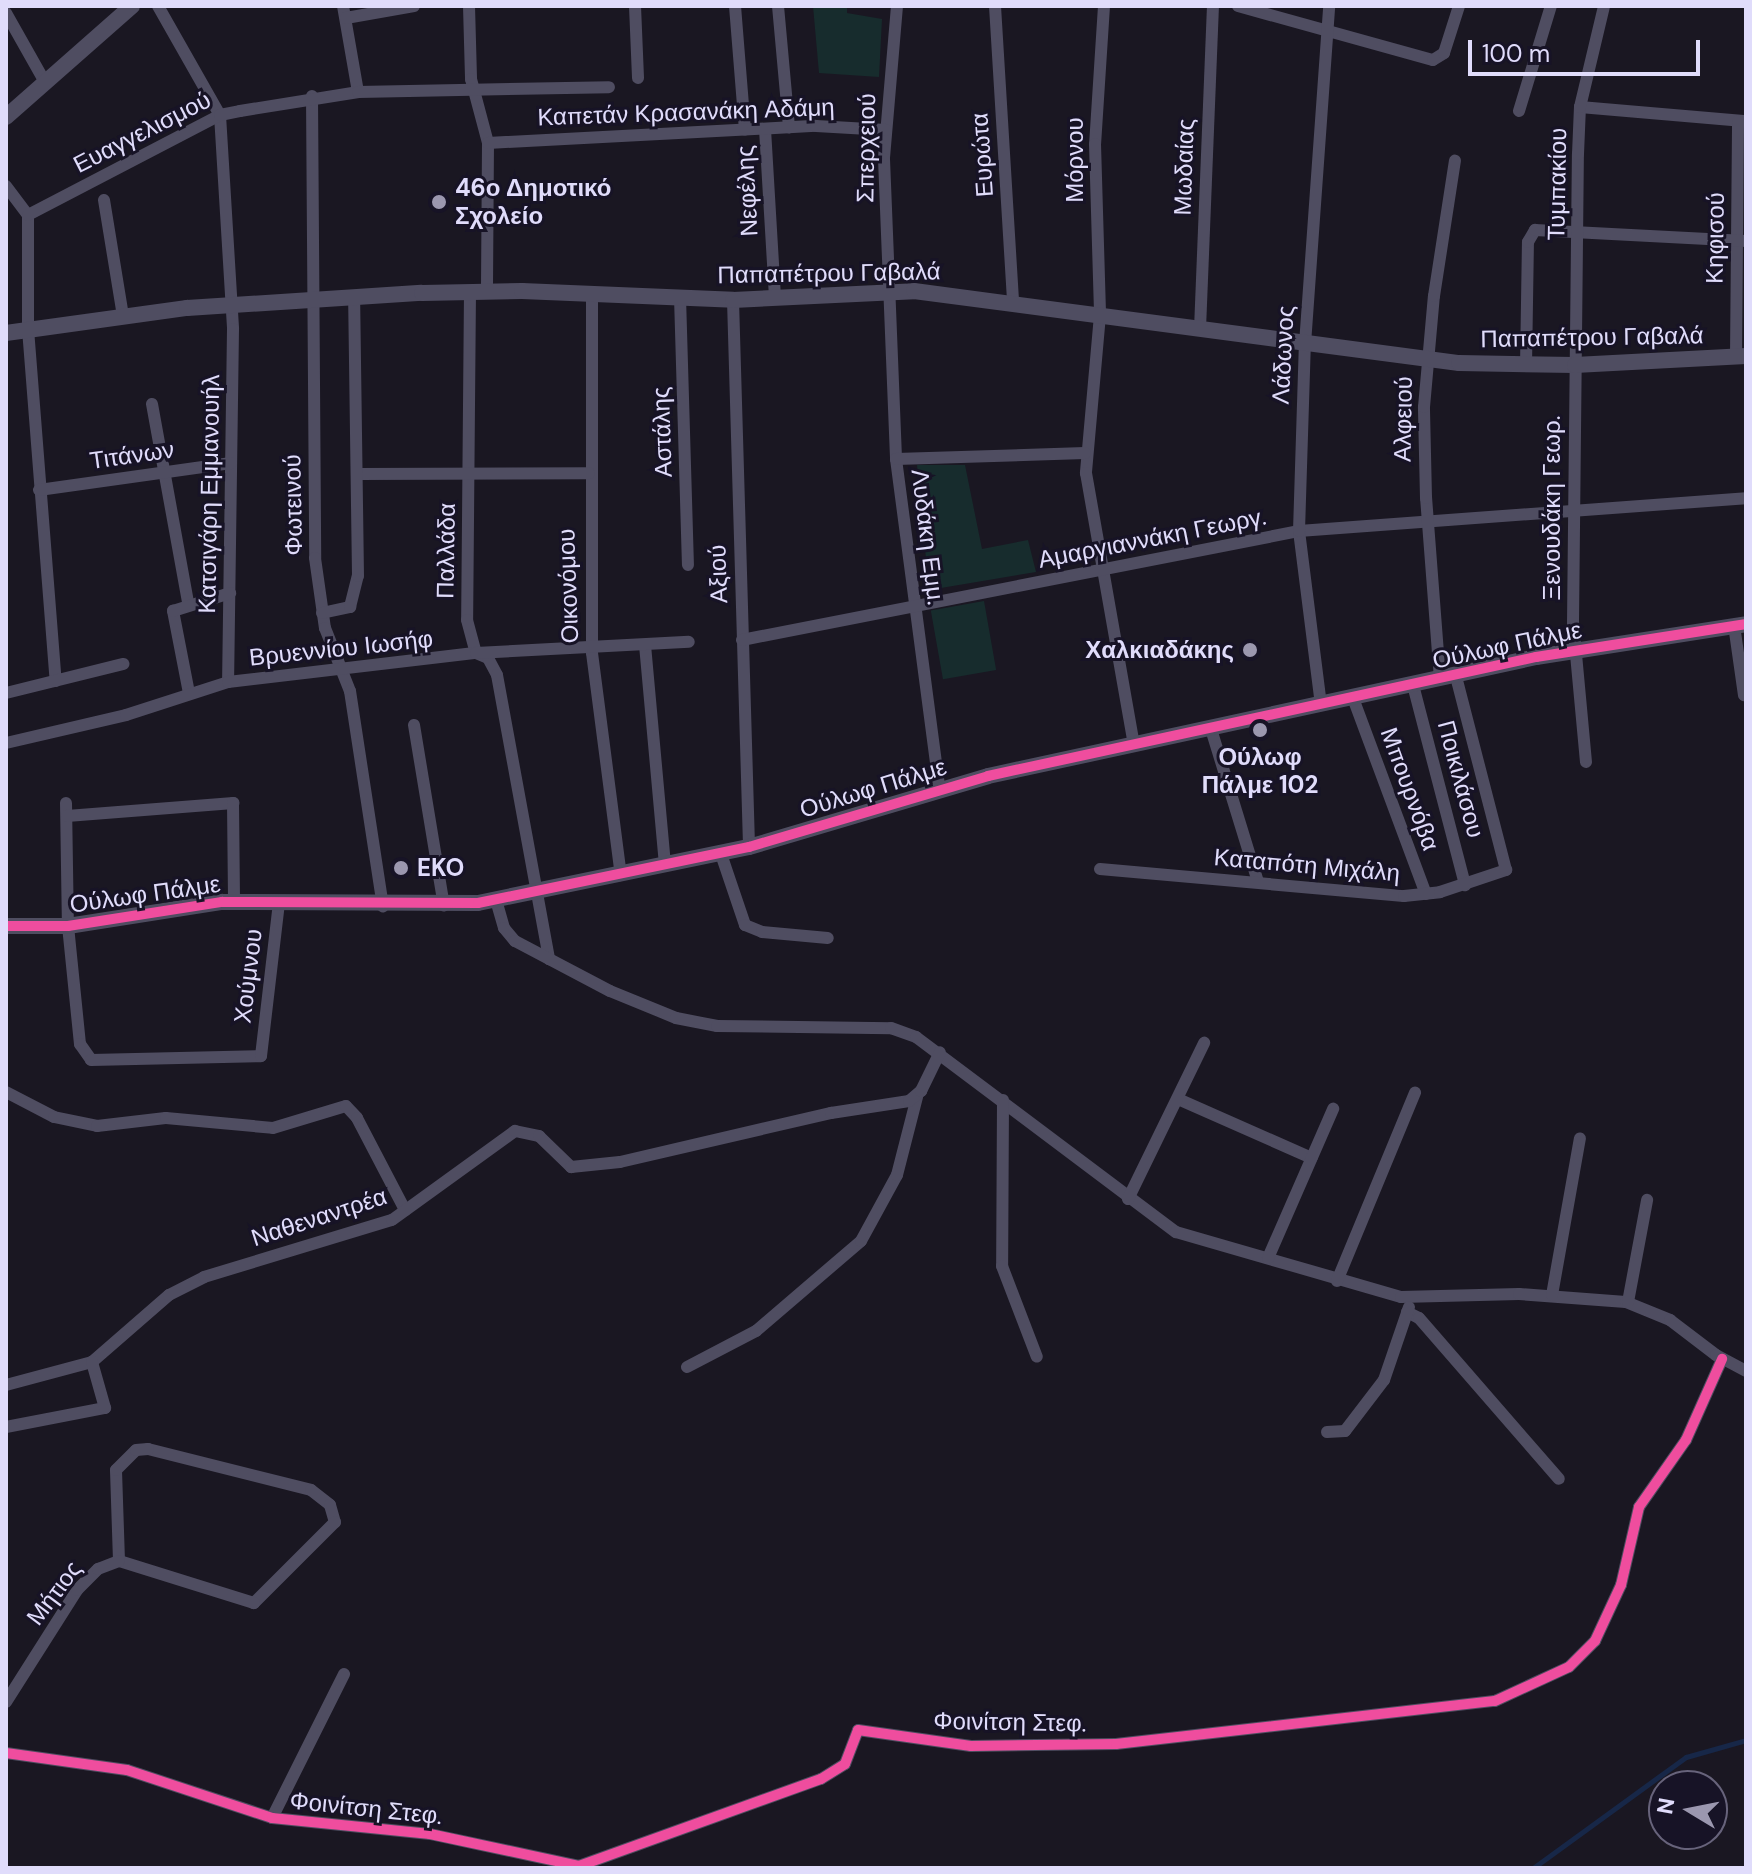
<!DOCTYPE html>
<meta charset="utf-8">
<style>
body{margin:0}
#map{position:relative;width:1752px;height:1874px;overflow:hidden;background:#1a1722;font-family:"DM Sans",sans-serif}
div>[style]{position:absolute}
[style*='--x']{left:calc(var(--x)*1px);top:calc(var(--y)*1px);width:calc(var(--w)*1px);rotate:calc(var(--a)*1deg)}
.green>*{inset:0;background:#172c2d;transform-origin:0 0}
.stream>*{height:5px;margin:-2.5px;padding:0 2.5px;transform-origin:2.5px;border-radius:2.5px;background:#172748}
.minor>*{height:12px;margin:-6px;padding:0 6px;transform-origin:6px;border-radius:6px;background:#4f4d61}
.tertiary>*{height:16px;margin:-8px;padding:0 8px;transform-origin:8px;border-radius:8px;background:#4f4d61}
.cycleway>*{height:10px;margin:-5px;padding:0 5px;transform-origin:5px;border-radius:5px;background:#ef4d9e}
.dots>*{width:22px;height:22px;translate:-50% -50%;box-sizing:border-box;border:4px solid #171326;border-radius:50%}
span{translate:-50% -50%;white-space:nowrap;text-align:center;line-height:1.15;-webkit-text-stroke:6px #171326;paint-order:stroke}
.street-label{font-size:24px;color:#e0dcfb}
.poi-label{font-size:24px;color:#e0dcfb;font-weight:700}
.left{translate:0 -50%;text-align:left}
.right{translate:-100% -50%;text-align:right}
.frame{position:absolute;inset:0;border:8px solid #e0dcfb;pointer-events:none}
.north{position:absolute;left:1648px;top:1770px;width:80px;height:80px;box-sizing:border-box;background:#171326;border:2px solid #67637b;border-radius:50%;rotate:280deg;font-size:22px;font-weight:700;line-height:32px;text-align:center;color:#e0dcfb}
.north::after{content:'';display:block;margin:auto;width:28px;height:36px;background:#9b97af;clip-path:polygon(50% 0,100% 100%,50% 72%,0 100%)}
.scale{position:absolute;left:1468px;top:40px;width:232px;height:36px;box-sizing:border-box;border:4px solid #e0dcfb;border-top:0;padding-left:10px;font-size:24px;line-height:28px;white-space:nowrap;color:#e0dcfb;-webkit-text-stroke:6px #171326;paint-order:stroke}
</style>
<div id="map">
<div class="green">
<i style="clip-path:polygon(813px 6px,847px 6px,847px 13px,882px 19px,879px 77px,819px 73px)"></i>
<i style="clip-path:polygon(917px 465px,965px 465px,982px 549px,1028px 540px,1036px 572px,929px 590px)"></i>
<i style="left:984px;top:601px;width:70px;height:54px;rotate:80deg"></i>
</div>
<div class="stream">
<i style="--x:1533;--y:1868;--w:189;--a:-36"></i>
<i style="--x:1686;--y:1757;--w:62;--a:-15.8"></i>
</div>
<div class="minor">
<i style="--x:158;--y:6;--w:125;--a:60.4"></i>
<i style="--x:220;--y:115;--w:214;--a:86.5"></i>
<i style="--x:233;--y:329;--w:353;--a:90.8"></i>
<i style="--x:343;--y:6;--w:87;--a:80.1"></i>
<i style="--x:469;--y:6;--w:73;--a:88.4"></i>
<i style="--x:471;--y:79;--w:66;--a:75.1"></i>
<i style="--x:488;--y:143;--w:148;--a:90.4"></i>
<i style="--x:635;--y:6;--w:72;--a:87.6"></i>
<i style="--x:735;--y:6;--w:124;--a:85.4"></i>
<i style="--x:778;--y:6;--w:122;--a:84.8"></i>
<i style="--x:897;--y:6;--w:154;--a:94.9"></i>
<i style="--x:884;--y:159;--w:300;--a:87.7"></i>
<i style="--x:896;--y:459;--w:331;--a:82.5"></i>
<i style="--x:995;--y:6;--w:297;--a:86.5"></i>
<i style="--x:1104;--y:6;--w:138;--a:93.7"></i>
<i style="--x:1095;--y:144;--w:171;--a:88.3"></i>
<i style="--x:1100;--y:315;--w:159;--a:95.1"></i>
<i style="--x:1086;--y:473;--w:276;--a:80"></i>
<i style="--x:1238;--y:6;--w:202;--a:15.5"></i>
<i style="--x:1433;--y:60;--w:13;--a:-32"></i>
<i style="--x:1444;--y:53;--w:49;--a:-72.3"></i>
<i style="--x:6;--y:13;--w:81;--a:60.6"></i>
<i style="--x:346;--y:18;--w:69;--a:-10"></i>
<i style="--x:312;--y:96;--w:462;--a:89.6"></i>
<i style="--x:315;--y:558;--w:71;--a:81.9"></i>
<i style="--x:325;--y:628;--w:68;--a:68.4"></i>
<i style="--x:350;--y:691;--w:218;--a:81.3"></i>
<i style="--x:1580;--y:107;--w:164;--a:4.9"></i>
<i style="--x:1519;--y:111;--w:110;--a:-73.1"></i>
<i style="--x:765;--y:129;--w:169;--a:86.6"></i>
<i style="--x:488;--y:143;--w:328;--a:-3"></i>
<i style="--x:816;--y:126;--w:70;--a:3.3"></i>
<i style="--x:6;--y:186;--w:36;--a:53"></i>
<i style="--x:28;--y:215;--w:114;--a:90"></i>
<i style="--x:28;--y:329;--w:353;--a:85.5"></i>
<i style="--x:104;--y:200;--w:118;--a:80.7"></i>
<i style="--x:28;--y:215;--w:216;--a:-27.5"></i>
<i style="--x:220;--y:115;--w:20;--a:-11"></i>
<i style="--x:240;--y:111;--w:120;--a:-9.1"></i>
<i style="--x:358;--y:92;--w:251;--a:-1.1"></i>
<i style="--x:470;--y:291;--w:329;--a:90.5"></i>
<i style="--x:467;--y:620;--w:34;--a:75"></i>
<i style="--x:476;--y:653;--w:13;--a:23"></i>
<i style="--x:488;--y:658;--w:19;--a:62"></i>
<i style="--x:497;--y:675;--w:289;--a:79.6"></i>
<i style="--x:592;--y:293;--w:360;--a:90"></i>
<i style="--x:592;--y:653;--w:224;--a:82.6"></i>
<i style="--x:680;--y:297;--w:268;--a:88.3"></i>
<i style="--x:733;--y:300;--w:547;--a:88.32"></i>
<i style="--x:1200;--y:329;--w:323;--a:-87.7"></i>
<i style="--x:1736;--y:356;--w:235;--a:-89.5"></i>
<i style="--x:1526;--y:366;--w:124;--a:-89.1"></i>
<i style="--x:1528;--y:242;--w:14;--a:-60"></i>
<i style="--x:1535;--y:230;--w:211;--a:3"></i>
<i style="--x:152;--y:404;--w:202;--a:79.7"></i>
<i style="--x:896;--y:459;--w:189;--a:-1.8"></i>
<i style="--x:358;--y:474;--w:231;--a:-0.2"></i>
<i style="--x:39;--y:490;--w:194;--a:-8"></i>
<i style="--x:322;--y:613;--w:29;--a:-12"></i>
<i style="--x:350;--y:607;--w:32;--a:-76"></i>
<i style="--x:358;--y:576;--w:276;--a:-90.8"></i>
<i style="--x:1734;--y:625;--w:71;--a:81.9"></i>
<i style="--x:742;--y:640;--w:568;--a:-11.07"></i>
<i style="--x:1299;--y:531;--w:448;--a:-4.2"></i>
<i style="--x:645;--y:645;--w:222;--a:84.8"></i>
<i style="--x:1440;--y:679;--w:182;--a:-94.4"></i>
<i style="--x:1426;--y:498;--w:91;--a:-91.3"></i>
<i style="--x:1424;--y:407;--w:111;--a:-84.9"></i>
<i style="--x:1434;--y:296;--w:137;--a:-81.2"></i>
<i style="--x:1413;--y:685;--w:207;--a:75.4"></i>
<i style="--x:6;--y:693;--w:121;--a:-13.9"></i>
<i style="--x:189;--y:693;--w:84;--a:-101"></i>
<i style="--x:173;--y:611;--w:60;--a:-17.5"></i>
<i style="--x:1353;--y:698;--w:209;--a:69.6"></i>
<i style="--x:1321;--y:705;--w:175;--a:-97.2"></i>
<i style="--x:1299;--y:531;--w:187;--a:-88.2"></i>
<i style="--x:1305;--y:344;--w:339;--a:-85.9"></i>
<i style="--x:414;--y:725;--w:183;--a:80.6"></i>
<i style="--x:1211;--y:729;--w:160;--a:72.9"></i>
<i style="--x:6;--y:743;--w:123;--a:-13.1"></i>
<i style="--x:126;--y:715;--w:107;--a:-17.9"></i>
<i style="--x:228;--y:682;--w:250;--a:-6.7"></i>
<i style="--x:476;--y:653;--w:213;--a:-3"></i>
<i style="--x:1586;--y:762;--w:140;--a:-95.3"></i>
<i style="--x:1573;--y:623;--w:469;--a:-89.4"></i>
<i style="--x:1578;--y:154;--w:47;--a:-87.6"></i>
<i style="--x:1580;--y:107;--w:104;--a:-76.6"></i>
<i style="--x:66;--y:803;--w:123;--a:89.1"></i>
<i style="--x:68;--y:926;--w:119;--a:84.2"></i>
<i style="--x:80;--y:1044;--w:19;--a:55"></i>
<i style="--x:91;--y:1060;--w:170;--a:-1.3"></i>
<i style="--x:261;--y:1056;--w:155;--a:-83.3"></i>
<i style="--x:67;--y:816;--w:167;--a:-4.5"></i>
<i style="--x:233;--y:803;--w:99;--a:89.4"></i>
<i style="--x:721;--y:854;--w:75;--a:71.3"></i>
<i style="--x:745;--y:925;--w:18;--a:22"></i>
<i style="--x:762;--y:932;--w:66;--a:5.2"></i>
<i style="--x:1100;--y:869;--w:305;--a:5.1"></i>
<i style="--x:1404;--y:896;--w:36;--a:-6"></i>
<i style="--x:1440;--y:892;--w:70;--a:-18.4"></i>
<i style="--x:1506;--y:870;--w:200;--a:-104.5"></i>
<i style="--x:496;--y:900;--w:29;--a:74"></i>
<i style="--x:504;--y:928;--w:17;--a:50"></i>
<i style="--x:515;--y:941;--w:107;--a:27.8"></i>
<i style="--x:610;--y:991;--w:71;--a:22.2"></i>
<i style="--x:676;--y:1018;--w:42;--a:11"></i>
<i style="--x:717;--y:1026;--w:174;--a:0.7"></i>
<i style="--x:891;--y:1028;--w:27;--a:20"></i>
<i style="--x:916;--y:1037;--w:325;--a:36.9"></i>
<i style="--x:1176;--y:1232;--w:234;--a:16.1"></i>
<i style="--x:1401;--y:1297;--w:118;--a:-1.5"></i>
<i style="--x:1519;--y:1294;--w:107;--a:4.3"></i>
<i style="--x:1626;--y:1302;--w:48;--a:22.2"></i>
<i style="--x:1670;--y:1320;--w:58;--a:37.3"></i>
<i style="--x:1716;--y:1355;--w:34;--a:28"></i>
<i style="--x:6;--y:1092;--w:54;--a:27.5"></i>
<i style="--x:54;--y:1117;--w:44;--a:11.8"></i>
<i style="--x:97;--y:1126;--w:69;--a:-6.6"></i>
<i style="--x:166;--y:1118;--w:107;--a:5.3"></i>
<i style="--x:273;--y:1128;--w:76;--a:-16.8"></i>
<i style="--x:346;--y:1106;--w:16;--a:47"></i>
<i style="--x:357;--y:1118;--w:104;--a:62.4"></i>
<i style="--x:1178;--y:1099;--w:146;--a:23.8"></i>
<i style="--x:1003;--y:1100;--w:166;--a:90.3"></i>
<i style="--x:1002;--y:1266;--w:97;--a:69"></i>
<i style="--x:1128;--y:1199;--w:174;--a:-64"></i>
<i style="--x:1268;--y:1258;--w:163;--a:-66.4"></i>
<i style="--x:1337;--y:1281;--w:204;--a:-67.5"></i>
<i style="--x:1552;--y:1295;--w:159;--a:-79.9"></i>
<i style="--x:1628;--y:1302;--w:104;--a:-79.4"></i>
<i style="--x:1407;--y:1312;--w:13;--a:27"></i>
<i style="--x:1419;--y:1318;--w:213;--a:49"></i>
<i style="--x:687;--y:1367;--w:78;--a:-27.6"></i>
<i style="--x:756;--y:1331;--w:138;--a:-40.6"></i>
<i style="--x:861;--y:1241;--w:75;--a:-61.4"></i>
<i style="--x:897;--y:1175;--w:81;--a:-75.6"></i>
<i style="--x:6;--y:1385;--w:89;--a:-15"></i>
<i style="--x:92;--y:1362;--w:102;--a:-41"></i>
<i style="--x:169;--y:1295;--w:39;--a:-27"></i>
<i style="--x:204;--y:1277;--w:196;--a:-16.9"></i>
<i style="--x:392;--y:1220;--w:152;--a:-35.9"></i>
<i style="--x:515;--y:1131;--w:25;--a:12"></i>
<i style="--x:539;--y:1136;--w:45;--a:44.1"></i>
<i style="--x:571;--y:1167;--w:49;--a:-5.8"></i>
<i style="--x:620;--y:1162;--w:217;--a:-13.1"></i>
<i style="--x:831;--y:1113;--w:79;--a:-8.7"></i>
<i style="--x:909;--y:1101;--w:16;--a:-40"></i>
<i style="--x:921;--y:1091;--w:43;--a:-64"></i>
<i style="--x:6;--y:1427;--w:101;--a:-10.9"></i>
<i style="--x:105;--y:1408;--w:48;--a:-105.8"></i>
<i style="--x:1327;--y:1432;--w:18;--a:-3"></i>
<i style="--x:1345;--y:1431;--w:64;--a:-52.6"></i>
<i style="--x:1384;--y:1380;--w:77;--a:-71.1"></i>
<i style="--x:148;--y:1449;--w:168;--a:14.1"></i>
<i style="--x:311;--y:1490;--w:24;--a:38"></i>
<i style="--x:330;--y:1505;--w:18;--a:74"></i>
<i style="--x:335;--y:1522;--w:115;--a:135"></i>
<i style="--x:254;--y:1603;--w:141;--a:-162.7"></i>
<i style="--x:119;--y:1561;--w:91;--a:-91.9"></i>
<i style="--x:116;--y:1470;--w:28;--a:-45"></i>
<i style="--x:136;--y:1450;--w:12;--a:-5"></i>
<i style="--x:6;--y:1702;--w:133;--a:-57.6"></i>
<i style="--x:77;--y:1590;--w:30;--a:-45"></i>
<i style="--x:98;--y:1569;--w:22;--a:-21"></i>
<i style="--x:6;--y:1753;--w:122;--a:8"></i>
<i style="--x:127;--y:1770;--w:153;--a:18.3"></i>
<i style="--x:272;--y:1818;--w:159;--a:5.8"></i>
<i style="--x:430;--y:1834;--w:152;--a:12.1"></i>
<i style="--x:579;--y:1866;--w:257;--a:-19.8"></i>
<i style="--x:821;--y:1779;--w:28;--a:-32"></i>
<i style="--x:845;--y:1764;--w:36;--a:-69"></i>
<i style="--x:858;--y:1730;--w:114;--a:8.1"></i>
<i style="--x:971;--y:1746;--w:145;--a:-0.8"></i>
<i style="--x:1116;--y:1744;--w:381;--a:-6.5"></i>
<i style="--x:1495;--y:1701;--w:81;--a:-24.7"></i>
<i style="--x:1569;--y:1667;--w:37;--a:-45"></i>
<i style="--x:1595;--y:1641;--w:62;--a:-65.1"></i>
<i style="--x:1621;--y:1585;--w:80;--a:-77"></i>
<i style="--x:1639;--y:1507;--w:82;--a:-55"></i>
<i style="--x:1686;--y:1440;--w:89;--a:-66"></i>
<i style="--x:272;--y:1818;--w:161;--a:-63.4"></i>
</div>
<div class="tertiary">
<i style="--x:6;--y:117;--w:168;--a:-41.4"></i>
<i style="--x:6;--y:333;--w:183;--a:-7.9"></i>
<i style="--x:187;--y:308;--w:235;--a:-3.7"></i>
<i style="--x:422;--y:293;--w:100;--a:-1.1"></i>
<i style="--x:522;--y:291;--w:211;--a:2.4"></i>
<i style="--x:733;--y:300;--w:181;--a:-2.8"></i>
<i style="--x:914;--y:291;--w:550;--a:7.53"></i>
<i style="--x:1459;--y:363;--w:116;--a:1"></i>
<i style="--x:1575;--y:365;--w:171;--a:-3"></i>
<i style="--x:6;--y:926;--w:62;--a:0"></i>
<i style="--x:68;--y:926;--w:156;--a:-8.9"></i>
<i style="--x:222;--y:902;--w:256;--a:0.2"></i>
<i style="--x:478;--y:903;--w:277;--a:-11.7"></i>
<i style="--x:749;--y:847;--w:249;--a:-16.5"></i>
<i style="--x:988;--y:776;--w:561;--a:-12.25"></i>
<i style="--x:1536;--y:657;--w:213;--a:-8.9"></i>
</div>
<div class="cycleway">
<i style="--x:6;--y:926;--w:62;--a:0"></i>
<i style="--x:68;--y:926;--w:156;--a:-8.9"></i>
<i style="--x:222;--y:902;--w:256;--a:0.2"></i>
<i style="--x:478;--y:903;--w:277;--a:-11.7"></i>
<i style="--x:749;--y:847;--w:249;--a:-16.5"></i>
<i style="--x:988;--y:776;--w:561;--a:-12.25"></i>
<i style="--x:1536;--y:657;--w:213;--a:-8.9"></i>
<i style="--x:6;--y:1753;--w:122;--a:8"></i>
<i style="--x:127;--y:1770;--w:153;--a:18.3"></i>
<i style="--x:272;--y:1818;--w:159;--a:5.8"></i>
<i style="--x:430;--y:1834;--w:152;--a:12.1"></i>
<i style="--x:579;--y:1866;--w:257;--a:-19.8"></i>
<i style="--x:821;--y:1779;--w:28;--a:-32"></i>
<i style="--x:845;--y:1764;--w:36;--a:-69"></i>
<i style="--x:858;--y:1730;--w:114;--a:8.1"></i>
<i style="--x:971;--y:1746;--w:145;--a:-0.8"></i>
<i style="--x:1116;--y:1744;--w:381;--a:-6.5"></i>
<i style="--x:1495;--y:1701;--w:81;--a:-24.7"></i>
<i style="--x:1569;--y:1667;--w:37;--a:-45"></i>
<i style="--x:1595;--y:1641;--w:62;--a:-65.1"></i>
<i style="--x:1621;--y:1585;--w:80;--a:-77"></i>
<i style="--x:1639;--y:1507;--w:82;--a:-55"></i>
<i style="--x:1686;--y:1440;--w:89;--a:-66"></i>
</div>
<div class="dots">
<i style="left:439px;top:202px;background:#9b97af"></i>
<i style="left:1250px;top:650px;background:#9b97af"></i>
<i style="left:1260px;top:730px;background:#9b97af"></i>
<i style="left:401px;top:868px;background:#9b97af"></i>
</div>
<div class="street-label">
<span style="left:686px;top:112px;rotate:-2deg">Καπετάν Κρασανάκη Αδάμη</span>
<span style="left:142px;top:132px;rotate:-27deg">Ευαγγελισμού</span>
<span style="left:866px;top:148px;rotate:-89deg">Σπερχειού</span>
<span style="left:982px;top:155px;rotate:-94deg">Ευρώτα</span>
<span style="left:1075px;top:160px;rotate:-90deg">Μόρνου</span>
<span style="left:1184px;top:167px;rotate:-88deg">Μωδαίας</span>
<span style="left:1557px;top:184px;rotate:-89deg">Τυμπακίου</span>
<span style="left:747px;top:191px;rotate:-93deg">Νεφέλης</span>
<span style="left:1715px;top:238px;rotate:-89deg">Κηφισού</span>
<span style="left:829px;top:273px;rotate:-1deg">Παπαπέτρου Γαβαλά</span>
<span style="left:1592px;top:337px;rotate:-1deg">Παπαπέτρου Γαβαλά</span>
<span style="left:1283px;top:355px;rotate:-87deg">Λάδωνος</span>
<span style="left:1403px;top:419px;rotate:-89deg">Αλφειού</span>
<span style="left:662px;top:432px;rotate:-92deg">Αστάλης</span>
<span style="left:132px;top:455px;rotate:-8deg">Τιτάνων</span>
<span style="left:209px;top:494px;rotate:-89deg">Κατσιγάρη Εμμανουήλ</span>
<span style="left:293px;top:505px;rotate:-91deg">Φωτεινού</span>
<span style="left:1552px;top:508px;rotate:-90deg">Ξενουδάκη Γεωρ.</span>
<span style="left:928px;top:537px;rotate:83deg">Λυδάκη Εμμ.</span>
<span style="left:1152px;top:538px;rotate:-11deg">Αμαργιαννάκη Γεωργ.</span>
<span style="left:446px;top:551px;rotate:-89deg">Παλλάδα</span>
<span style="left:718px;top:574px;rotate:-92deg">Αξιού</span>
<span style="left:568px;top:586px;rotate:-92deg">Οικονόμου</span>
<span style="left:1507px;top:645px;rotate:-12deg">Ούλωφ Πάλμε</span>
<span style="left:341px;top:648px;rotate:-6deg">Βρυεννίου Ιωσήφ</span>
<span style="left:1461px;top:779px;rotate:75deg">Ποικιλάσου</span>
<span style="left:873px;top:788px;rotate:-17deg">Ούλωφ Πάλμε</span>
<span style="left:1410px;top:789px;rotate:70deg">Μπουρνόβα</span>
<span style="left:1307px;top:865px;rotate:5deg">Καταπότη Μιχάλη</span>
<span style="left:145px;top:894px;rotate:-8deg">Ούλωφ Πάλμε</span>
<span style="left:248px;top:976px;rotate:-83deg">Χούμνου</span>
<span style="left:319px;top:1217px;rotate:-18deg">Ναθεναντρέα</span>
<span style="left:54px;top:1593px;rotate:-53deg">Μήτιος</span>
<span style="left:1010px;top:1722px;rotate:1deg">Φοινίτση Στεφ.</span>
<span style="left:366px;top:1808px;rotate:6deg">Φοινίτση Στεφ.</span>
</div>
<div class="poi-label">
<span class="left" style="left:455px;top:202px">46ο Δημοτικό<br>Σχολείο</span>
<span class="right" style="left:1234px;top:650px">Χαλκιαδάκης</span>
<span style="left:1260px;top:771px">Ούλωφ<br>Πάλμε 102</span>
<span class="left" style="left:417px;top:868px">EKO</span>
</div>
<div class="frame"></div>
<div class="north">N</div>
<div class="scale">100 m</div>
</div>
